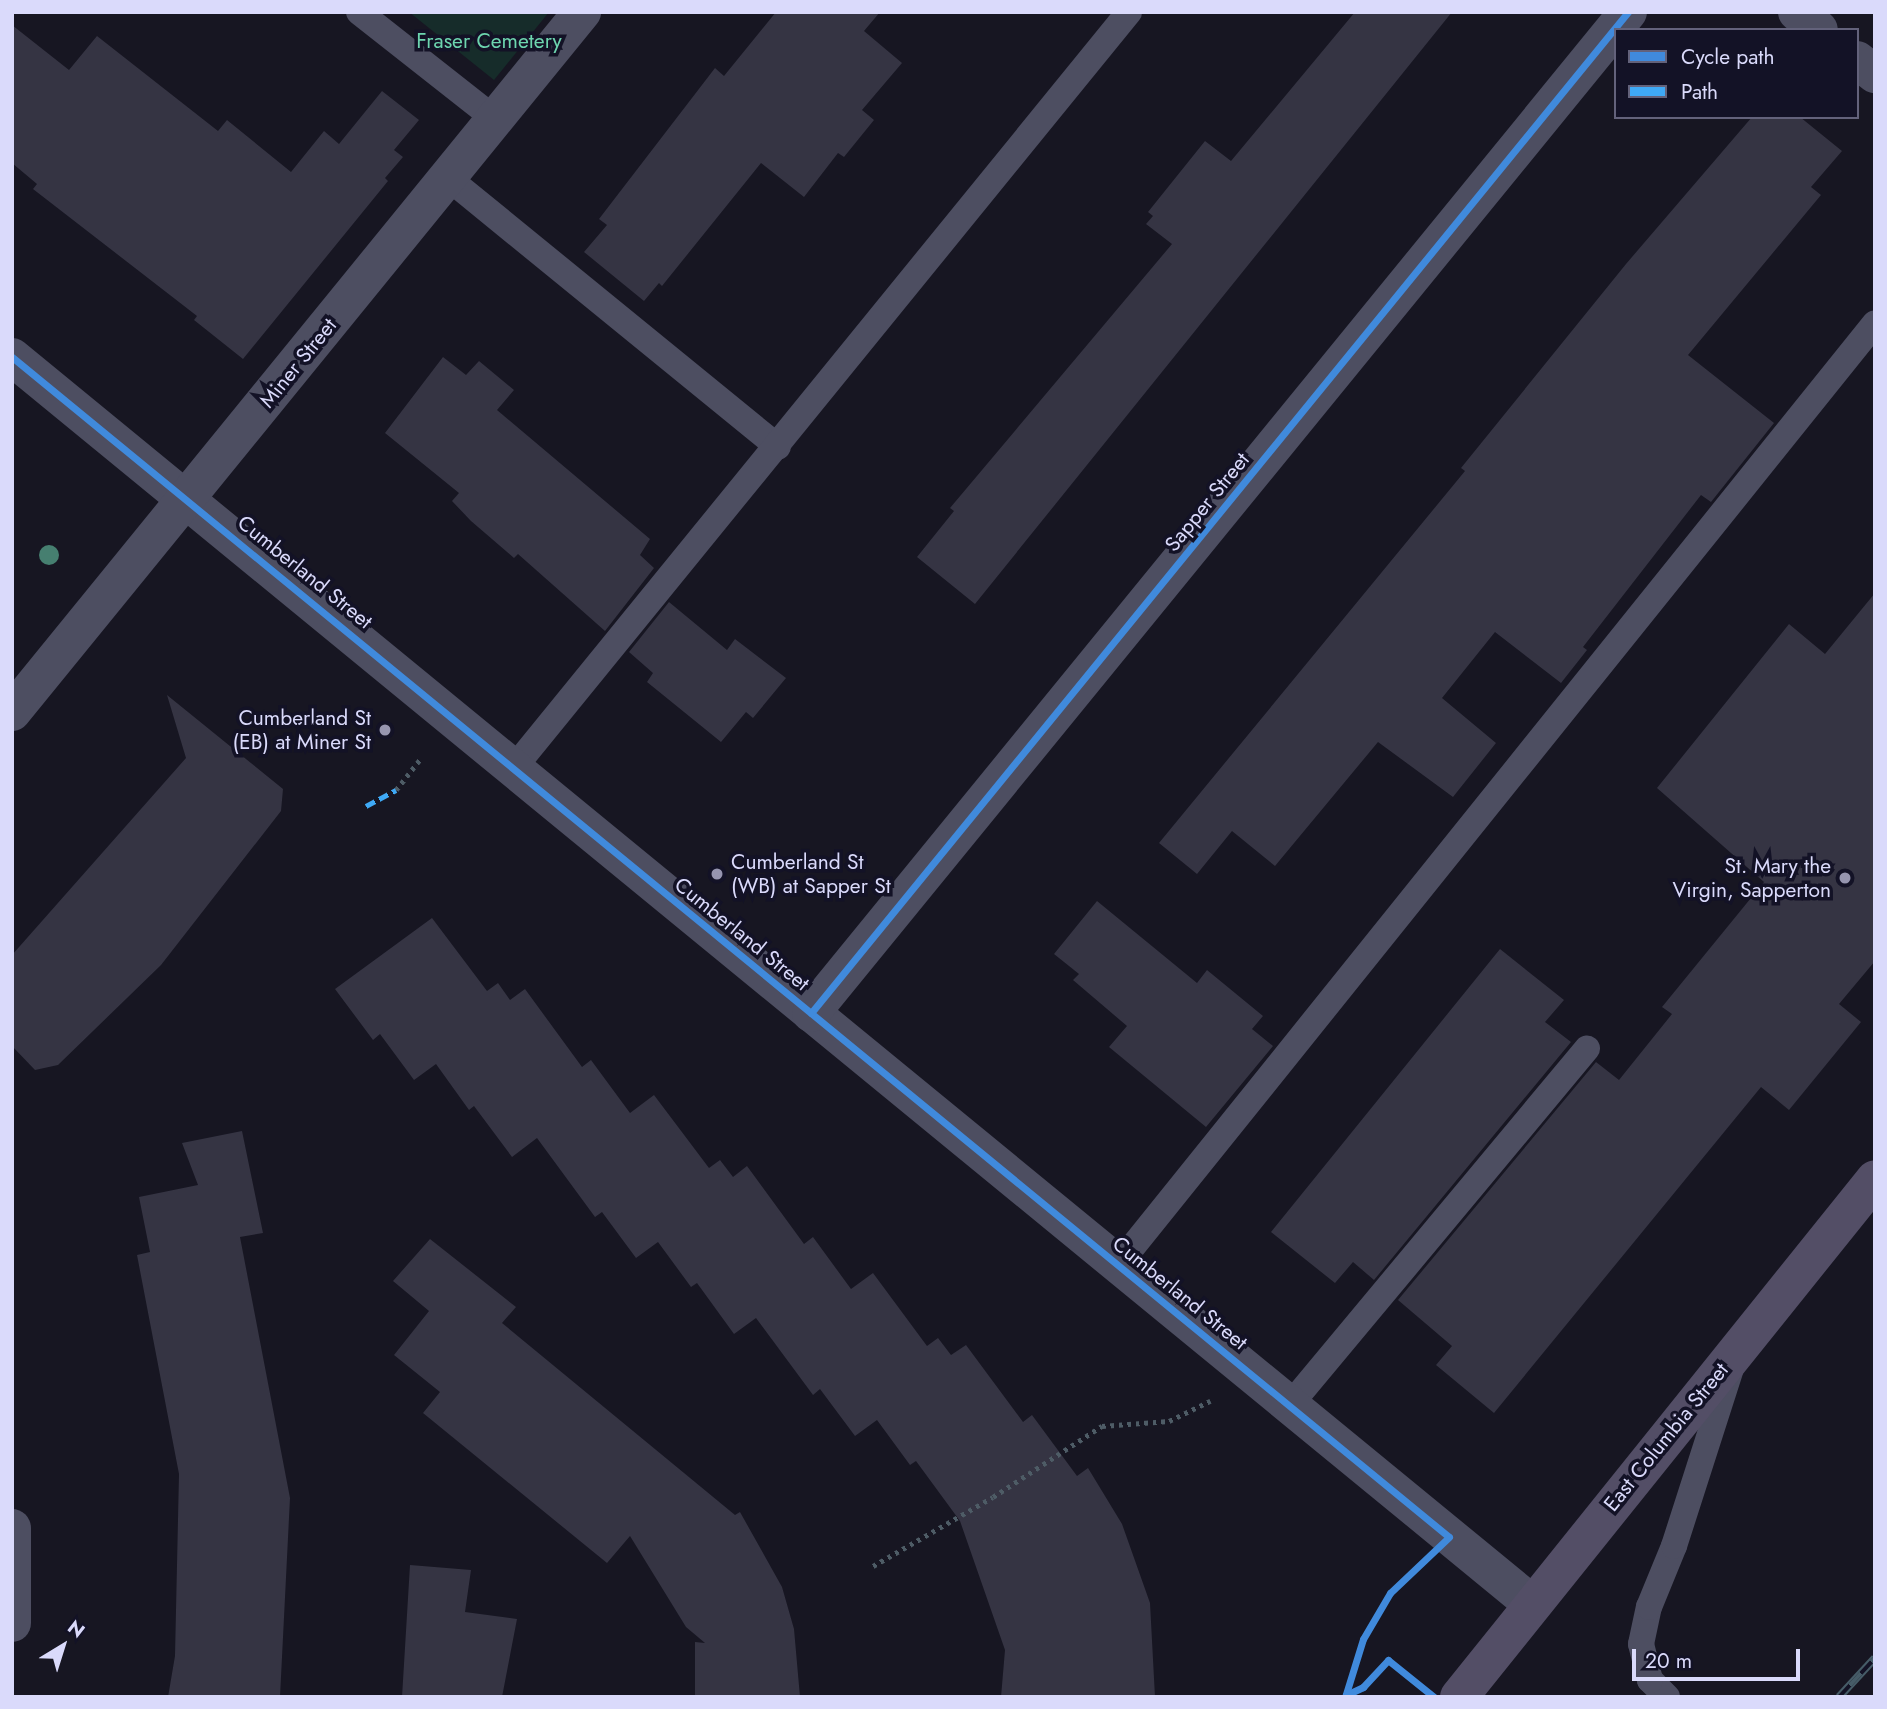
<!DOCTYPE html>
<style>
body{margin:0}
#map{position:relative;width:1887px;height:1709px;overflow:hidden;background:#171622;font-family:Jost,sans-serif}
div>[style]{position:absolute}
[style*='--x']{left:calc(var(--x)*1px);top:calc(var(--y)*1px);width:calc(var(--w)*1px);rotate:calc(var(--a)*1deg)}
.green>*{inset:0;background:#162c2a}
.building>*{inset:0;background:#353443}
.path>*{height:4.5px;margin-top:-2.25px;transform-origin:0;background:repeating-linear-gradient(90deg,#4e5c66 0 3.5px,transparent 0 8.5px)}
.service>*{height:26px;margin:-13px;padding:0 13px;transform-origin:13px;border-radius:13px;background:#4d4e61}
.minor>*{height:38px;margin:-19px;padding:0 19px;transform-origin:19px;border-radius:19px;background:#4d4e61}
.primary>*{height:38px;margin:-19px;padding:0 19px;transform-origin:19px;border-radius:19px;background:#534e66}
.rail>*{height:8px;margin-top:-4px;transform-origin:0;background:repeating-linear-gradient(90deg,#131226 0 16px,#465c68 0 32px);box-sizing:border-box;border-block:2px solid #465c68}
.quiet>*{height:5px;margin-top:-2.5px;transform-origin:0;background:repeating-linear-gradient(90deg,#3fa9f5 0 10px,transparent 0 15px)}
.cycleway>*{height:7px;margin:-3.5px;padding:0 3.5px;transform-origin:3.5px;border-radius:3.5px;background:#408adc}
.trees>*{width:20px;height:20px;margin:-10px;border-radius:50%;background:#467f70}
.dots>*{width:19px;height:19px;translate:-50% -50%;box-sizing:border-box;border:4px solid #131226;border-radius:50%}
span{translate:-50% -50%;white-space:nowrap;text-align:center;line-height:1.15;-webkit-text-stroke:7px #131226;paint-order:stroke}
.park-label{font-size:21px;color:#6dd5af}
.street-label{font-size:21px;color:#dadafb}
.poi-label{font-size:21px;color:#dadafb}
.right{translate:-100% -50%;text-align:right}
.left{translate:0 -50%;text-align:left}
.frame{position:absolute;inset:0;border:14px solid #dadafb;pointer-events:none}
.legend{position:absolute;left:1614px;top:28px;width:245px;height:91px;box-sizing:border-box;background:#131226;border:2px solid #63627b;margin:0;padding:9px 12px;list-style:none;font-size:21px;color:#dadafb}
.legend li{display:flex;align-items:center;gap:14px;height:35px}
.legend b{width:35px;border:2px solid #63627b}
.north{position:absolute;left:28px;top:1611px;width:70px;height:70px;-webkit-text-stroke:5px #131226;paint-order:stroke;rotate:38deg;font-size:19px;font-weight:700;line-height:28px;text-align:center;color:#dadafb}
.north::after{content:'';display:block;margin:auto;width:24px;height:32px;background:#dadafb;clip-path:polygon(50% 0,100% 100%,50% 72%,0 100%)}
.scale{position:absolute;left:1632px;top:1649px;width:168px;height:32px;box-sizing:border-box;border:4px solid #dadafb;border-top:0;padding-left:9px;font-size:21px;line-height:24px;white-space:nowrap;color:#dadafb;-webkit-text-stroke:5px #131226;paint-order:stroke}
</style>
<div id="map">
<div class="green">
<i style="clip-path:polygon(409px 12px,549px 12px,494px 80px)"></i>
</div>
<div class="building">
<i style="clip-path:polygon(776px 12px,880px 12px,864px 31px,902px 63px,862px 110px,874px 120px,844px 157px,838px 153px,804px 197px,761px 163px,662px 286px,659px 283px,644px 301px,584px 252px,607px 225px,599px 219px,715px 68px,724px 76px)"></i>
<i style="clip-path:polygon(1355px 12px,1452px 12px,975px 604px,917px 557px,954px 511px,950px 508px,1172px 244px,1146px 224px,1153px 216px,1148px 212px,1205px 141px,1231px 161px)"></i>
<i style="clip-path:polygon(12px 25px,69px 70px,97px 36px,218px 131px,227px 120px,291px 172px,324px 131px,339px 144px,382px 91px,419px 120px,394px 150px,403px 157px,385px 178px,388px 181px,243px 359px,194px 320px,197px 316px,33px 189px,37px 184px,12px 163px)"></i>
<i style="clip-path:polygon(1752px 117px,1800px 117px,1842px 151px,1811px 187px,1821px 195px,1688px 355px,1774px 423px,1711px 502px,1701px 495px,1583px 647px,1587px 650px,1561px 683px,1495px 632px,1442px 698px,1496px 743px,1453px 797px,1378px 742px,1275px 866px,1232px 831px,1197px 874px,1159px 843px,1465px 471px,1461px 468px,1626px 264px)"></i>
<i style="clip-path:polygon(443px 357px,466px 375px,479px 361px,514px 390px,497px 410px,650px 539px,640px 555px,654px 568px,605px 631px,518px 554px,514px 558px,471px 521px,452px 501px,459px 493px,385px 433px)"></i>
<i style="clip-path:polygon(1875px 593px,1875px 961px,1839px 1004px,1861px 1022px,1789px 1110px,1761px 1087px,1494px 1413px,1436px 1365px,1452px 1346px,1398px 1300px,1596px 1062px,1619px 1080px,1672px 1014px,1662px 1007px,1764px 882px,1657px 788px,1789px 624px,1825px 654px)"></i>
<i style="clip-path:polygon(669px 602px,727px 650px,735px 639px,786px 678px,753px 718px,746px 712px,721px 742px,647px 682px,653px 673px,629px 652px)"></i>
<i style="clip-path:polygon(167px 695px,283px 789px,281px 811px,161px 965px,58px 1065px,35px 1070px,12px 1046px,12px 955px,186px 758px)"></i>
<i style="clip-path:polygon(1097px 901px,1197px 983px,1207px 970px,1263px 1016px,1252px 1029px,1273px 1046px,1206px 1127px,1109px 1047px,1127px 1026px,1073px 980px,1079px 974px,1054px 954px)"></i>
<i style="clip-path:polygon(432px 918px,487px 991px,498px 983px,510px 1000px,525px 989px,582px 1067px,591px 1060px,630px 1113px,654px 1095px,709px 1168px,720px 1160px,733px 1177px,747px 1166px,804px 1244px,813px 1237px,851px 1289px,873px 1273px,927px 1346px,938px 1338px,951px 1355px,966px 1345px,1023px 1422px,1032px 1415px,1077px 1476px,1088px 1468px,1122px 1524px,1150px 1603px,1155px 1697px,1001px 1697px,1005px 1650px,960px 1521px,916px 1461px,910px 1465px,877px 1420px,855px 1436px,820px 1389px,813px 1395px,756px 1318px,734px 1334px,697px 1283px,691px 1287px,658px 1242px,636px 1258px,602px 1212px,595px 1217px,537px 1138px,512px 1157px,474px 1106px,469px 1110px,436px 1064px,414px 1080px,380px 1034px,373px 1040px,335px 989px)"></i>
<i style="clip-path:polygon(1500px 949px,1564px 1000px,1545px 1022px,1571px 1042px,1374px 1280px,1353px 1262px,1335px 1283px,1271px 1232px)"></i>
<i style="clip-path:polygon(242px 1131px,263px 1233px,240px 1237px,290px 1498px,280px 1697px,168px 1697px,175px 1656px,179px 1474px,137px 1255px,150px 1252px,139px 1197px,198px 1185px,182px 1143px)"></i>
<i style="clip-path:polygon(430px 1239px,516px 1307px,502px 1323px,735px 1515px,740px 1512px,782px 1587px,794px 1629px,800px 1697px,695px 1697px,695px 1642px,705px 1643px,686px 1627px,630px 1536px,607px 1563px,423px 1413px,440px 1392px,394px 1355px,429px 1311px,393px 1281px)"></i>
<i style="clip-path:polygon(410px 1565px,471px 1570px,465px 1612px,517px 1619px,502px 1697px,402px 1697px)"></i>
</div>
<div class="path">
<i style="--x:396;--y:790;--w:39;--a:-52"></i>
<i style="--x:873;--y:1566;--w:138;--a:-29.9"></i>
<i style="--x:993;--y:1497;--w:130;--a:-33.1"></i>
<i style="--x:1102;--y:1426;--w:67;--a:-4.3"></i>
<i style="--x:1169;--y:1421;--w:46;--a:-26"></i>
</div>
<div class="service">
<i style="--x:359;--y:12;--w:173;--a:38.2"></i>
<i style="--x:447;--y:177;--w:427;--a:39.2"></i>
<i style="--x:513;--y:769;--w:976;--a:-50.86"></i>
<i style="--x:1118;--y:1265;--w:1208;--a:-51.21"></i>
<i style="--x:1290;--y:1405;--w:464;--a:-50.2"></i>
<i style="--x:1667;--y:1697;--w:24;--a:-135"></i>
<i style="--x:1650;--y:1680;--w:37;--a:-104"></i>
<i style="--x:1641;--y:1644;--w:38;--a:-78"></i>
<i style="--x:1649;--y:1607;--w:66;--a:-67.7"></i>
<i style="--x:1674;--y:1546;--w:187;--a:-72.2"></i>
</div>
<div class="minor">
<i style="--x:1797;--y:12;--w:28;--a:39"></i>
<i style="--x:1857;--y:60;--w:23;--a:38"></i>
<i style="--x:12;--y:357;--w:1965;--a:39.36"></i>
<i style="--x:12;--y:712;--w:903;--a:-50.84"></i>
<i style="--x:811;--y:1013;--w:1292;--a:-50.78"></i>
<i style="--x:12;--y:1528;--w:95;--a:90"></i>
</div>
<div class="primary">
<i style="--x:1459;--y:1697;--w:664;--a:-51.23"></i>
</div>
<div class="rail">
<i style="--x:1839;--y:1697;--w:53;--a:-47.3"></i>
</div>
<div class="quiet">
<i style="--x:366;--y:806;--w:34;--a:-28"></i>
</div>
<div class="cycleway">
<i style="--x:12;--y:357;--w:1859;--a:39.39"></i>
<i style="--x:1449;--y:1537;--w:81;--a:136.5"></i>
<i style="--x:1390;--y:1593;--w:53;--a:120.4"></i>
<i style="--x:1363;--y:1639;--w:61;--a:107.2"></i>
<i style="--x:811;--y:1013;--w:1292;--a:-50.78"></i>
<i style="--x:1346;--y:1695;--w:19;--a:-25"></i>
<i style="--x:1363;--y:1687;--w:37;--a:-47"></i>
<i style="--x:1388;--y:1660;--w:59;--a:38.8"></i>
</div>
<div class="trees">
<i style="left:49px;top:555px"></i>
</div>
<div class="dots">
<i style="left:385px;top:730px;background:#9695af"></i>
<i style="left:717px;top:874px;background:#9695af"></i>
<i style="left:1845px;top:878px;background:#9695af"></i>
</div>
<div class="park-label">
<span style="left:489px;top:41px">Fraser Cemetery</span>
</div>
<div class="street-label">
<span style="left:298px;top:363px;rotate:-51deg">Miner Street</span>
<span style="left:1207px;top:502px;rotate:-51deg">Sapper Street</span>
<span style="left:305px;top:572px;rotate:39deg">Cumberland Street</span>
<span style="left:742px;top:934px;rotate:39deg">Cumberland Street</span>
<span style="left:1180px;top:1293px;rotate:39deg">Cumberland Street</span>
<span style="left:1666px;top:1437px;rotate:-51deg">East Columbia Street</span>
</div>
<div class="poi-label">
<span class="right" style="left:371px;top:730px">Cumberland St<br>(EB) at Miner St</span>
<span class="left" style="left:731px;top:874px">Cumberland St<br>(WB) at Sapper St</span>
<span class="right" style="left:1831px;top:878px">St. Mary the<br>Virgin, Sapperton</span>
</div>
<div class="frame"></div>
<ul class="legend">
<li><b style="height:9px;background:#408adc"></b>Cycle path</li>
<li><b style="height:9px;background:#3fa9f5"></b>Path</li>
</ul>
<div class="north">N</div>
<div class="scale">20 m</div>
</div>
